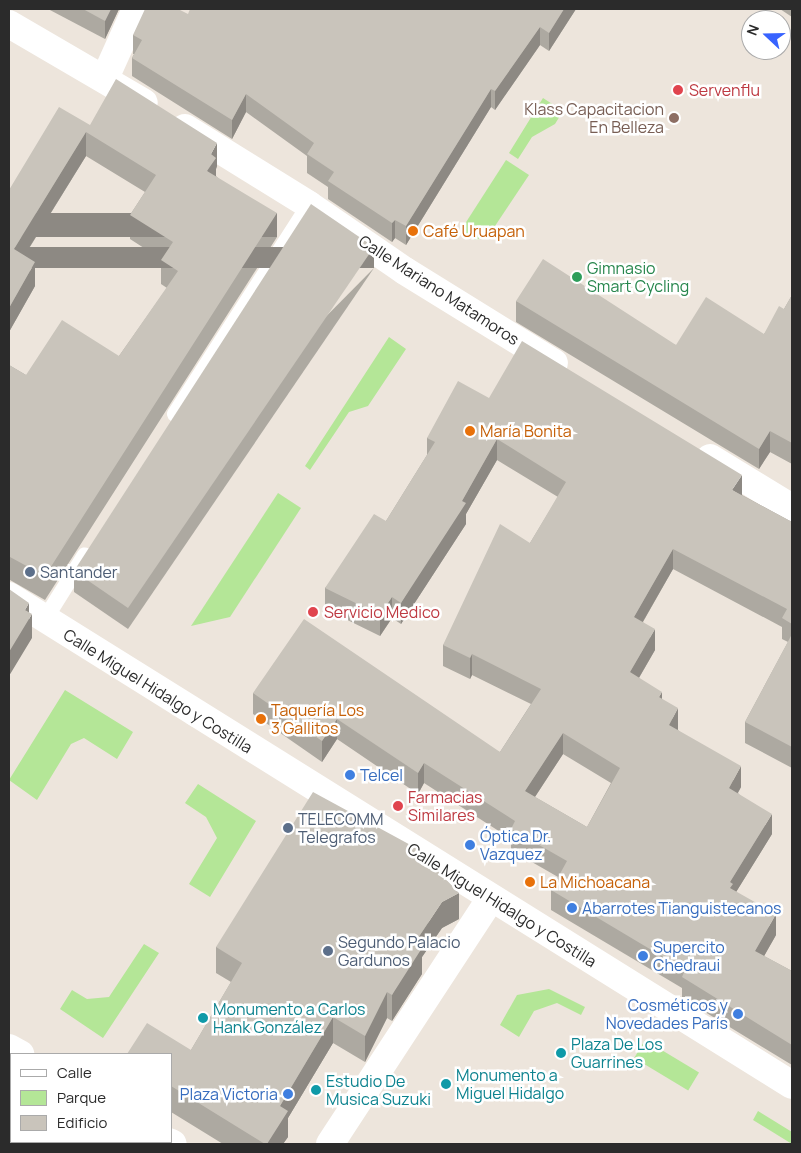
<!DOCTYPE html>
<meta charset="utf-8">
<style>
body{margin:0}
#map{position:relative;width:801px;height:1153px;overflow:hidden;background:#ede5dc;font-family:Manrope,sans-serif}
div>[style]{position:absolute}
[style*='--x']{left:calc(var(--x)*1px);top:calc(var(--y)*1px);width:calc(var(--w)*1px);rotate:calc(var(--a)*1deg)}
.green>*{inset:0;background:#b4e697;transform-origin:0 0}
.service>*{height:16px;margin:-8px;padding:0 8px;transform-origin:8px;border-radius:8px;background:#fff}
.pedestrian>*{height:25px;margin:-12.5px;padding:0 12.5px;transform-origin:12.5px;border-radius:12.5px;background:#fff}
.minor>*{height:28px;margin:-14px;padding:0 14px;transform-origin:14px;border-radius:14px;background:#fff}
.secondary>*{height:28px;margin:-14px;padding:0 14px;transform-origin:14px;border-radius:14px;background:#fff}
.wall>*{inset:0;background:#ada9a1}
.shaded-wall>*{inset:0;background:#8d8983;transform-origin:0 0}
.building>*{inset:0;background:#c9c4bb;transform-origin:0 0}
.dots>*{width:14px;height:14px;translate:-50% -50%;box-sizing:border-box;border:2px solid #fff;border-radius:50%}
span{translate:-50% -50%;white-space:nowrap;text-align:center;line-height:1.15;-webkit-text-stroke:5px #fff;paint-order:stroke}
.health-label{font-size:16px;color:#be3a42}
.left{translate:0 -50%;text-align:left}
.education-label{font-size:16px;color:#785e54}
.right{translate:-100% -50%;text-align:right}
.food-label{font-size:16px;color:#c56008}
.leisure-label{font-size:16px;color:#27864d}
.street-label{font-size:16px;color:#2b2b2b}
.service-label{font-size:16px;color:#4e5e75}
.shop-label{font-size:16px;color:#366cbe}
.culture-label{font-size:16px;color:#0d838f}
.frame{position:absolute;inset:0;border:10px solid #2b2b2b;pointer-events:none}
.legend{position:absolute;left:10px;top:1053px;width:162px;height:90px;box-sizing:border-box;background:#fff;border:1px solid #aaa;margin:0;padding:6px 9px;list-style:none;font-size:15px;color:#2b2b2b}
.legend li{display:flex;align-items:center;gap:10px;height:25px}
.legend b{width:25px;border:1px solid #aaa}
.north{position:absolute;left:741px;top:10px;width:50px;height:50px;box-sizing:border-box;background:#fff;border:1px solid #aaa;border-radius:50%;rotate:291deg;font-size:14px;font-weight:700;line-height:20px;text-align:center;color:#2b2b2b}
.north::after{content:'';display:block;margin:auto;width:18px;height:22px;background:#3863ff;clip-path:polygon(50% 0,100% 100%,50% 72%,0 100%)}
</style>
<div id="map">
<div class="green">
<i style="clip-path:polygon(543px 98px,563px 111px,555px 124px,532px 137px,518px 159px,509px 153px)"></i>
<i style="clip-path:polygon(506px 160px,529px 175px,489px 235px,475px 240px,461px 230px)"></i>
<i style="clip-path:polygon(389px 337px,406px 349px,368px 406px,349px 412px,310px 470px,305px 466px)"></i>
<i style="clip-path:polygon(278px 493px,301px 508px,230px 617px,191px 626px)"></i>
<i style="clip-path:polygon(65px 690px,133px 732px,117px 759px,84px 738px,71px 744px,37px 800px,9px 780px)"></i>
<i style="clip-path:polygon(198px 784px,256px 821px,210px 897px,189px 884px,217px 838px,206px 817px,185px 803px)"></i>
<i style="clip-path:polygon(144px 944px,159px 953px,103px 1038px,60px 1009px,72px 990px,87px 999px,109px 997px)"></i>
<i style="clip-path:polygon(549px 989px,585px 1007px,581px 1015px,557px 1003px,534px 1011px,519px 1037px,500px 1025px,517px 995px)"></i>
<i style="left:645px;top:1040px;width:63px;height:21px;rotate:31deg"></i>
<i style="clip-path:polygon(758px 1111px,792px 1132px,792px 1144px,753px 1120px)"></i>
</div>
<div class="service">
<i style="--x:175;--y:414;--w:248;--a:-57.3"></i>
<i style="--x:45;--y:619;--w:75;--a:-58"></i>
</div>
<div class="pedestrian">
<i style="--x:9;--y:1118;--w:4;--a:-63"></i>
</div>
<div class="minor">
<i style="--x:9;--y:24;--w:156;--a:30.3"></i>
<i style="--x:105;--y:78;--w:76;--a:-65.8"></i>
<i style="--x:185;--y:128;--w:146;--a:31.8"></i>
<i style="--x:309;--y:205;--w:116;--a:34.5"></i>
<i style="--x:405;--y:271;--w:175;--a:31.7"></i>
<i style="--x:710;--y:458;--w:96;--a:31.4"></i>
<i style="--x:330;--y:1144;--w:294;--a:-56.8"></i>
</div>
<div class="secondary">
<i style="--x:9;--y:596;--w:923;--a:31.99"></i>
<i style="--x:9;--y:1048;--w:13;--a:29"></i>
<i style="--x:169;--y:1142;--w:4;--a:27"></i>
</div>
<div class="wall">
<i style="clip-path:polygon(48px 9px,119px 9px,105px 39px)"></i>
<i style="clip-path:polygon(576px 9px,549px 51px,540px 45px,495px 110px,491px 107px,406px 245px,395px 238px,392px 242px,328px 199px,328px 187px,307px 173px,307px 156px,246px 112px,232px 139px,132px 76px,132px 58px,134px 54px,133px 54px,133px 35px,188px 14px)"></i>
<i style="clip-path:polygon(780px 9px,792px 9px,792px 17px)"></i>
<i style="clip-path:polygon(90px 125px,217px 166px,216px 169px,216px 176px,277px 237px,45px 600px,10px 580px,9px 365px,26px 375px,119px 356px,167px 288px,161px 284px,161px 259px,130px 239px,130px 215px,145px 192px,86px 156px,25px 255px,35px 286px,9px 332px,9px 190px)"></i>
<i style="clip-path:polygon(374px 268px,128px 629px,74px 592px,74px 571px)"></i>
<i style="clip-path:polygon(792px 295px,792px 464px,770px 452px,759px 469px,516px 322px,516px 301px,676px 345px,764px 334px,784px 309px)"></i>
<i style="clip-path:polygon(evenodd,489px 398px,742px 495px,792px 522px,792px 768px,745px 743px,745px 722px,788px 642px,782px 639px,782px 627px,673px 569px,643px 622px,655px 650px,639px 678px,662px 699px,678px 729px,678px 730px,741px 787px,738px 793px,772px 834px,736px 892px,776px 935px,764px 956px,792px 971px,792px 1065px,682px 998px,682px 988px,551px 910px,551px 890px,558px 877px,511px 850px,511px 839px,424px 783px,418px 794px,337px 739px,322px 762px,253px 714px,253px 693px,500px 752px,531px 704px,472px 675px,470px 679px,443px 666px,443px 645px,530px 543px,558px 497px,497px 460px,466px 514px,466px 524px,401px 624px,392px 618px,380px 636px,325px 609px,325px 588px,386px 521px,427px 455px,427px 438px,489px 398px,563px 754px,611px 783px,587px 827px,535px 797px,563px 754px)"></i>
<i style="clip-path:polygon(459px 919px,442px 928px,422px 957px,422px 974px,392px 1021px,387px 1018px,365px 1062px,333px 1043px,288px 1118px,288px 1137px,283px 1144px,223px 1144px,171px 1112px,171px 1054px,191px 1050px,231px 982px,216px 973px,216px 947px)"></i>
</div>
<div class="shaded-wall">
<i style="clip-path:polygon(111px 9px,119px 9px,105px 39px,105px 21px)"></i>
<i style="clip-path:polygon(564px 9px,576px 9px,549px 51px,549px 33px)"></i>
<i style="clip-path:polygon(540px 27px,540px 45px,495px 110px,495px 91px)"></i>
<i style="clip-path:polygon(491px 89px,491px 107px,406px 245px,406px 226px)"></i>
<i style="clip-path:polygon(246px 94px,246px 112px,232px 139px,232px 120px)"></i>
<i style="clip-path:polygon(86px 132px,86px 156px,14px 272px,14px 249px)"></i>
<i style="clip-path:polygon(217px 143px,217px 166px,216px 169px,216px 181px,207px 171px,211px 154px)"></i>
<i style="left:277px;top:213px;width:24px;height:431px;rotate:90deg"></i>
<i style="clip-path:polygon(395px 220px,395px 238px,392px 242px,392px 223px)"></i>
<i style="left:374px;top:247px;width:21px;height:437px;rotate:90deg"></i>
<i style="clip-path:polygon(35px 262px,35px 286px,9px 332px,9px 308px)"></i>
<i style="clip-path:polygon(770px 431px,770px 452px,759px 469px,759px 449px)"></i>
<i style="clip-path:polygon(497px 439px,497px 460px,466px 514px,466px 524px,401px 624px,401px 603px,462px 501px)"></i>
<i style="clip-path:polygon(742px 475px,742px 496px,732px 490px)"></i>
<i style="clip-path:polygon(673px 549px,673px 569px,634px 637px,634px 617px)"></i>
<i style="left:9px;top:557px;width:1px;height:24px"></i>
<i style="clip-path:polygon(392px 597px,392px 618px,380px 636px,380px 615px)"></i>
<i style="clip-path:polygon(29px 603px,29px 619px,32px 614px,32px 638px,9px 676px,9px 652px,25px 610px)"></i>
<i style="clip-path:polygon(655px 629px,655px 650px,630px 693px,630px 672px)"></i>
<i style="clip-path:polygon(472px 654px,472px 675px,470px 679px,470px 658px)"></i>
<i style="clip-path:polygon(662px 692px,662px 712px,659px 697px)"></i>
<i style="clip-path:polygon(678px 708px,678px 729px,669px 746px,669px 725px)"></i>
<i style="clip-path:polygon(337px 719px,337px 739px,322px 762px,322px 741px)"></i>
<i style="clip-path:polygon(563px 733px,563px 754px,525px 812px,525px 791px)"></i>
<i style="clip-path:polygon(424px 763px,424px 783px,418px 794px,418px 773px)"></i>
<i style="clip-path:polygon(741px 766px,741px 787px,729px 808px,729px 788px)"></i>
<i style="clip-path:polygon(772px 814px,772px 834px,733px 897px,730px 909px,730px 882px)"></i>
<i style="clip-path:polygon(459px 893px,459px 919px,442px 928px,422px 957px,422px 974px,392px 1021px,392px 995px,414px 944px,442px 902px)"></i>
<i style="clip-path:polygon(776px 914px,776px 935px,755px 972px,755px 951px)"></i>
<i style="clip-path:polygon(387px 992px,387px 1018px,365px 1062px,365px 1036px)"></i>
<i style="clip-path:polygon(333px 1017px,333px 1043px,288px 1118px,288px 1137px,283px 1144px,267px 1144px,280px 1106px)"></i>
</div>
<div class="building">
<i style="clip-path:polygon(83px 9px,111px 9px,105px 21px)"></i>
<i style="clip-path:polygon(145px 9px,178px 9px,188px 14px,190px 9px,564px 9px,549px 33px,540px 27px,495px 91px,491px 89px,406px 226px,395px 220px,392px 223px,328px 181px,334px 172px,307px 154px,314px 143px,246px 94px,232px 120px,132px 58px,142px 40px,133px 35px)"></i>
<i style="clip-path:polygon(116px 79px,217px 143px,211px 154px,216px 158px,207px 171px,277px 213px,45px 576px,10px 557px,9px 557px,9px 365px,26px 375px,62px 320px,119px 356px,178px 271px,161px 260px,173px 242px,130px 215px,156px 175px,86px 132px,14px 249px,35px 262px,9px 308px,9px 190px,59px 107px,90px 125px)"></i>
<i style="clip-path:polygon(311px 204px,374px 247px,128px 608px,74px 571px)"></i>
<i style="clip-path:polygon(543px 259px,676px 345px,706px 297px,764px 334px,779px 306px,784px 309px,792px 295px,792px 443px,770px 431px,759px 449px,516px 301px)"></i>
<i style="clip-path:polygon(evenodd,522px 341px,742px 475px,732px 490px,792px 522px,792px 624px,782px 618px,787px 609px,673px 549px,634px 617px,655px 629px,630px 672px,662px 692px,659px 697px,678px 708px,669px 725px,741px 766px,729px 788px,772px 814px,730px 882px,733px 884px,730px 888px,776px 914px,755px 951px,792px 971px,792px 1045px,682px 977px,685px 970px,551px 890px,567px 861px,511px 829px,515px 821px,424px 763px,418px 773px,337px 719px,322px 741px,253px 693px,304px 619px,500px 752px,541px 689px,472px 654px,470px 658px,443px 645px,500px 524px,530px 543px,566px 482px,497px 439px,462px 501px,466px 503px,401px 603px,392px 597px,380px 615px,325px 588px,374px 514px,386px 521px,435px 442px,427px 438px,458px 381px,489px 398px,522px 341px,563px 733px,620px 768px,587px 827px,525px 791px,563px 733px)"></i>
<i style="clip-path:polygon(9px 589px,29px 603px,25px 610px,32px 614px,9px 652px)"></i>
<i style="clip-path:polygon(792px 634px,792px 747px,745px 722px)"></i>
<i style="clip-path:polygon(313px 792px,416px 848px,459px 893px,442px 902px,414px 944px,422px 948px,392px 995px,387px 992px,365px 1036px,333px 1017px,280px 1106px,288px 1111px,267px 1144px,265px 1144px,171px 1086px,171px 1054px,127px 1054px,147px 1023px,191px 1050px,242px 963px,216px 947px)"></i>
<i style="left:18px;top:1142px;width:74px;height:3px"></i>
</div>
<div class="dots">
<i style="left:678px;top:90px;background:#e0444e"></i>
<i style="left:674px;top:118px;background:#8d6e63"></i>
<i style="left:413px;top:231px;background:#e8710a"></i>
<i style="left:577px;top:277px;background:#2e9e5b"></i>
<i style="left:470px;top:431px;background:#e8710a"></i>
<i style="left:30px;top:572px;background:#5c6f8a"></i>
<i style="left:313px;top:612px;background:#e0444e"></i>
<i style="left:261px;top:719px;background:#e8710a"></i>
<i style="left:350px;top:775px;background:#3f7fe0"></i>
<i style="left:398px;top:806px;background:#e0444e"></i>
<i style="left:288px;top:828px;background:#5c6f8a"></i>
<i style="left:470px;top:845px;background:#3f7fe0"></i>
<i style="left:530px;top:882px;background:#e8710a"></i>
<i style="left:572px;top:908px;background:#3f7fe0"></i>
<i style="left:328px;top:951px;background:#5c6f8a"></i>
<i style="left:643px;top:956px;background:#3f7fe0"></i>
<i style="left:738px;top:1014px;background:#3f7fe0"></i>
<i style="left:203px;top:1018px;background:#0f9aa8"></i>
<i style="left:561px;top:1053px;background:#0f9aa8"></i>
<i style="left:446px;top:1084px;background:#0f9aa8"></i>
<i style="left:316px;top:1090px;background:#0f9aa8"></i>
<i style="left:288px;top:1094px;background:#3f7fe0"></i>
</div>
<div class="health-label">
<span class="left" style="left:689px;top:90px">Servenflu</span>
<span class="left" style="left:324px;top:612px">Servicio Medico</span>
<span class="left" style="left:408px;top:806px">Farmacias<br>Similares</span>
</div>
<div class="education-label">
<span class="right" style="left:664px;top:118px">Klass Capacitacion<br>En Belleza</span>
</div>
<div class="food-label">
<span class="left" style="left:423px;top:231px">Café Uruapan</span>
<span class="left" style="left:480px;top:431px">María Bonita</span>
<span class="left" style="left:271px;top:719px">Taquería Los<br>3 Gallitos</span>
<span class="left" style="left:540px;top:882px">La Michoacana</span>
</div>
<div class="leisure-label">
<span class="left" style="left:587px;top:277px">Gimnasio<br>Smart Cycling</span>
</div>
<div class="street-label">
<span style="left:439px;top:290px;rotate:33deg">Calle Mariano Matamoros</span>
<span style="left:158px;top:691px;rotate:32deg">Calle Miguel Hidalgo y Costilla</span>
<span style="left:502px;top:905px;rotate:32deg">Calle Miguel Hidalgo y Costilla</span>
</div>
<div class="service-label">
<span class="left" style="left:40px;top:572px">Santander</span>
<span class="left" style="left:298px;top:828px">TELECOMM<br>Telegrafos</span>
<span class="left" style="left:338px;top:951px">Segundo Palacio<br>Gardunos</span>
</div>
<div class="shop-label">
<span class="left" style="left:360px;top:775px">Telcel</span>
<span class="left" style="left:480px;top:845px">Óptica Dr.<br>Vazquez</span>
<span class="left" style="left:582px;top:908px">Abarrotes Tianguistecanos</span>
<span class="left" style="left:653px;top:956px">Supercito<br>Chedraui</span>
<span class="right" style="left:728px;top:1014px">Cosméticos y<br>Novedades París</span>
<span class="right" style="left:278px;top:1094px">Plaza Victoria</span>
</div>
<div class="culture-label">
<span class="left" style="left:213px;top:1018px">Monumento a Carlos<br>Hank González</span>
<span class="left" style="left:571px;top:1053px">Plaza De Los<br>Guarrines</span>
<span class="left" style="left:456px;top:1084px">Monumento a<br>Miguel Hidalgo</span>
<span class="left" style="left:326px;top:1090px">Estudio De<br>Musica Suzuki</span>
</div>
<div class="frame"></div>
<ul class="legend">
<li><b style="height:6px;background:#fff"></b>Calle</li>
<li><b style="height:14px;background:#b4e697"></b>Parque</li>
<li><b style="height:14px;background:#c9c4bb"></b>Edificio</li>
</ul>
<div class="north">N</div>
</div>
